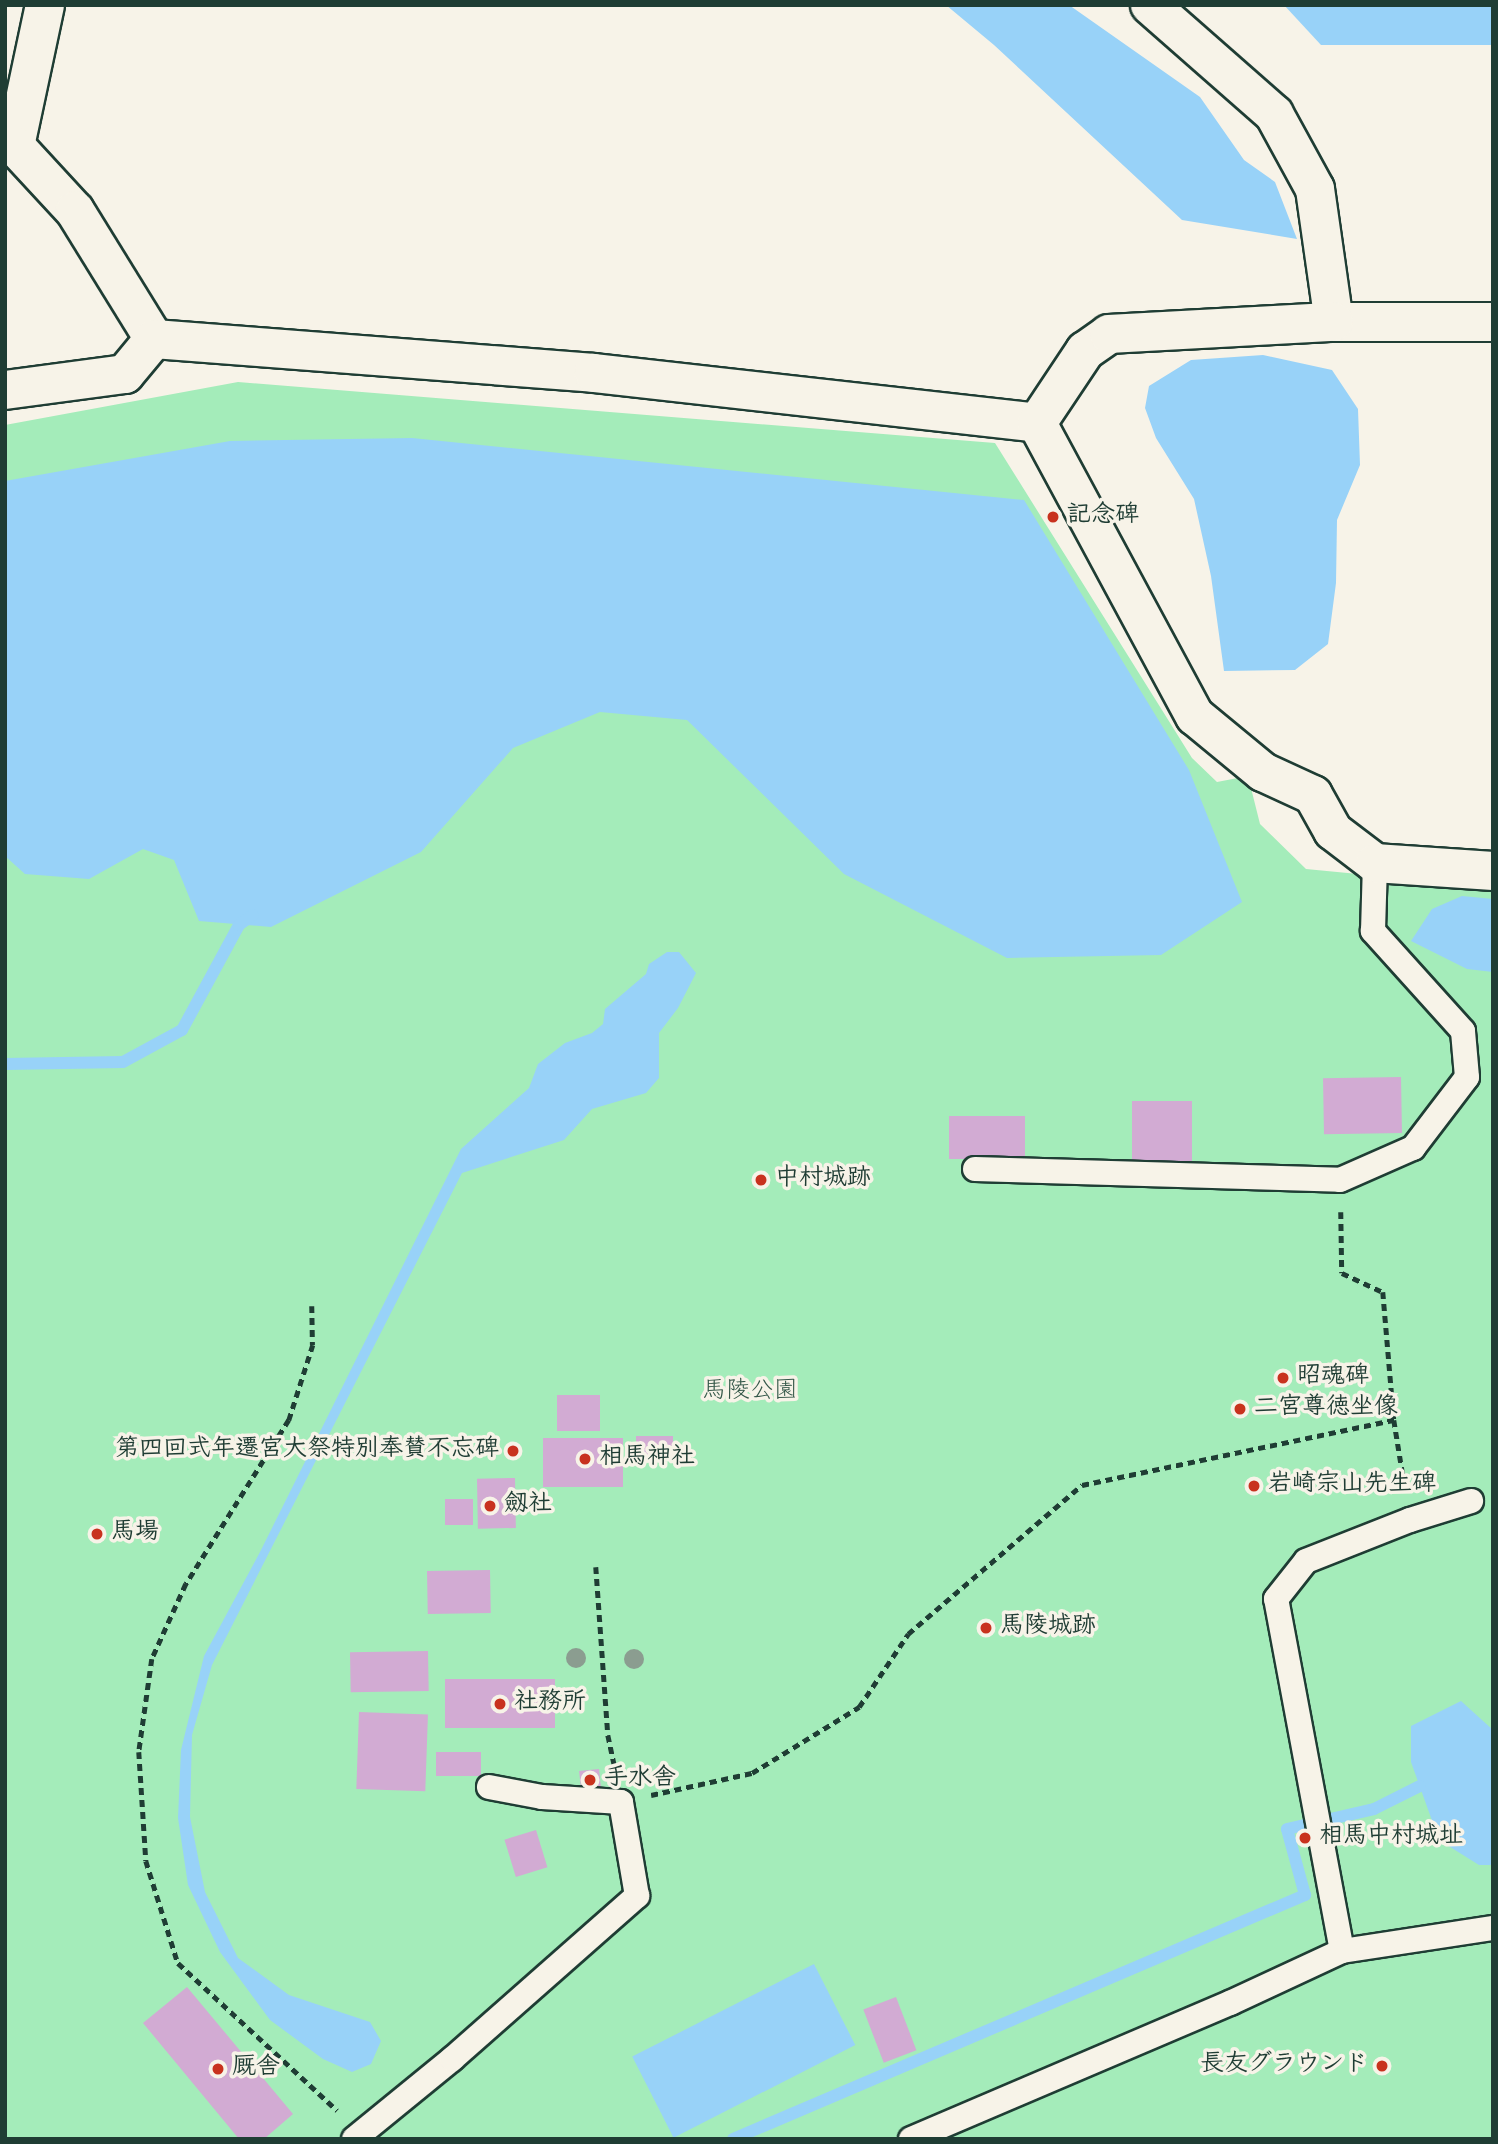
<!DOCTYPE html>
<meta charset="utf-8">
<style>
body{margin:0}
#map{position:relative;width:1498px;height:2144px;overflow:hidden;background:#f7f3e8;font-family:"Gochi Hand","Klee One",sans-serif}
div>[style]{position:absolute}
[style*='--x']{left:calc(var(--x)*1px);top:calc(var(--y)*1px);width:calc(var(--w)*1px);rotate:calc(var(--a)*1deg)}
.green>*{inset:0;background:#a4ecba}
.water>*{inset:0;background:#98d2f8;transform-origin:0 0}
.stream>*{height:12px;margin:-6px;padding:0 6px;transform-origin:6px;border-radius:6px;background:#98d2f8}
.building>*{inset:0;background:#d2abd3;transform-origin:0 0}
.path>*{height:4.5px;margin-top:-2.25px;transform-origin:0;background:repeating-linear-gradient(90deg,#1f3d34 0 7px,transparent 0 12px)}
.roads{filter:drop-shadow(2px 0 #1f3d34) drop-shadow(-2px 0 #1f3d34) drop-shadow(0 2px #1f3d34) drop-shadow(0 -2px #1f3d34)}
.service>*{height:24px;margin:-12px;padding:0 12px;transform-origin:12px;border-radius:12px;background:#f7f3e8}
.minor>*{height:38px;margin:-19px;padding:0 19px;transform-origin:19px;border-radius:19px;background:#f7f3e8}
.trees>*{width:20px;height:20px;margin:-10px;border-radius:50%;background:#8b9d90}
.dots>*{width:19px;height:19px;translate:-50% -50%;box-sizing:border-box;border:4px solid #f7f3e8;border-radius:50%}
span{translate:-50% -50%;white-space:nowrap;text-align:center;line-height:1.15;-webkit-text-stroke:7px #f7f3e8;paint-order:stroke}
.poi-label{font-size:24px;color:#1f3d34;font-weight:700}
.left{translate:0 -50%;text-align:left}
.right{translate:-100% -50%;text-align:right}
.park-label{font-size:24px;color:#335748}
.frame{position:absolute;inset:0;border:7px solid #1f3d34;pointer-events:none}
</style>
<div id="map">
<div class="green">
<i style="clip-path:polygon(238px 382px,995px 443px,1192px 758px,1217px 782px,1248px 776px,1260px 824px,1306px 869px,1493px 887px,1493px 2139px,5px 2139px,5px 425px)"></i>
</div>
<div class="water">
<i style="clip-path:polygon(946px 5px,1069px 5px,1200px 97px,1244px 160px,1275px 182px,1297px 239px,1182px 220px,994px 45px)"></i>
<i style="clip-path:polygon(1284px 5px,1493px 5px,1493px 45px,1321px 45px)"></i>
<i style="clip-path:polygon(1263px 355px,1332px 370px,1358px 409px,1360px 465px,1337px 520px,1336px 583px,1328px 644px,1295px 670px,1224px 671px,1211px 576px,1194px 499px,1156px 438px,1145px 408px,1149px 386px,1191px 360px)"></i>
<i style="clip-path:polygon(412px 438px,1024px 500px,1189px 770px,1242px 902px,1161px 955px,1007px 958px,844px 874px,687px 720px,600px 712px,513px 748px,421px 852px,271px 927px,199px 921px,174px 860px,143px 849px,89px 879px,25px 874px,5px 856px,5px 481px,230px 441px)"></i>
<i style="clip-path:polygon(1462px 896px,1493px 899px,1493px 972px,1467px 969px,1411px 941px,1432px 909px)"></i>
<i style="clip-path:polygon(667px 952px,679px 952px,696px 973px,678px 1008px,659px 1033px,659px 1078px,646px 1093px,592px 1109px,564px 1140px,462px 1173px,212px 1665px,192px 1735px,190px 1817px,205px 1892px,238px 1958px,289px 1995px,370px 2022px,381px 2041px,371px 2064px,352px 2072px,323px 2059px,270px 2020px,220px 1952px,188px 1885px,178px 1818px,181px 1750px,204px 1656px,260px 1552px,461px 1149px,529px 1088px,538px 1064px,565px 1043px,592px 1033px,603px 1024px,605px 1009px,646px 974px,649px 964px)"></i>
<i style="clip-path:polygon(1461px 1701px,1493px 1730px,1493px 1865px,1479px 1865px,1439px 1840px,1411px 1762px,1411px 1726px)"></i>
<i style="left:814px;top:1964px;width:91px;height:204px;rotate:63deg"></i>
</div>
<div class="stream">
<i style="--x:5;--y:1064;--w:118;--a:-1"></i>
<i style="--x:123;--y:1062;--w:67;--a:-28.5"></i>
<i style="--x:182;--y:1030;--w:119;--a:-61.5"></i>
<i style="--x:239;--y:925;--w:17;--a:-36"></i>
<i style="--x:733;--y:2139;--w:622;--a:-23.1"></i>
<i style="--x:1305;--y:1895;--w:68;--a:-105.3"></i>
<i style="--x:1287;--y:1829;--w:89;--a:-12.9"></i>
<i style="--x:1374;--y:1809;--w:51;--a:-26.6"></i>
</div>
<div class="building">
<i style="left:1401px;top:1077px;width:56px;height:78px;rotate:89deg"></i>
<i style="left:1132px;top:1101px;width:60px;height:62px"></i>
<i style="left:1025px;top:1116px;width:43px;height:76px;rotate:90deg"></i>
<i style="left:557px;top:1395px;width:43px;height:36px"></i>
<i style="left:636px;top:1436px;width:37px;height:24px"></i>
<i style="left:623px;top:1438px;width:49px;height:80px;rotate:90deg"></i>
<i style="left:515px;top:1478px;width:50px;height:38px;rotate:89deg"></i>
<i style="left:445px;top:1499px;width:28px;height:26px"></i>
<i style="left:490px;top:1570px;width:43px;height:63px;rotate:89deg"></i>
<i style="left:428px;top:1651px;width:40px;height:78px;rotate:89deg"></i>
<i style="left:445px;top:1679px;width:110px;height:49px"></i>
<i style="left:359px;top:1712px;width:69px;height:77px;rotate:2deg"></i>
<i style="left:436px;top:1752px;width:45px;height:24px"></i>
<i style="left:599px;top:1769px;width:20px;height:20px;rotate:84deg"></i>
<i style="left:536px;top:1830px;width:39px;height:33px;rotate:73deg"></i>
<i style="clip-path:polygon(187px 1987px,293px 2114px,264px 2139px,239px 2139px,143px 2023px)"></i>
<i style="left:896px;top:1997px;width:57px;height:35px;rotate:69deg"></i>
</div>
<div class="path">
<i style="--x:1341;--y:1212;--w:61;--a:89.1"></i>
<i style="--x:1342;--y:1273;--w:45;--a:24.9"></i>
<i style="--x:1383;--y:1292;--w:128;--a:85.1"></i>
<i style="--x:1394;--y:1420;--w:69;--a:80.8"></i>
<i style="--x:312;--y:1306;--w:39;--a:89"></i>
<i style="--x:313;--y:1345;--w:79;--a:107.7"></i>
<i style="--x:289;--y:1420;--w:194;--a:122.1"></i>
<i style="--x:186;--y:1584;--w:82;--a:114.4"></i>
<i style="--x:152;--y:1659;--w:94;--a:98"></i>
<i style="--x:139;--y:1752;--w:109;--a:86.3"></i>
<i style="--x:146;--y:1861;--w:107;--a:72.6"></i>
<i style="--x:178;--y:1963;--w:217;--a:42.8"></i>
<i style="--x:596;--y:1567;--w:168;--a:85.9"></i>
<i style="--x:608;--y:1735;--w:34;--a:78"></i>
<i style="--x:651;--y:1795;--w:103;--a:-12.3"></i>
<i style="--x:752;--y:1773;--w:126;--a:-31.7"></i>
<i style="--x:859;--y:1707;--w:88;--a:-56.1"></i>
<i style="--x:908;--y:1634;--w:229;--a:-40.6"></i>
<i style="--x:1082;--y:1485;--w:319;--a:-11.8"></i>
</div>
<div class="roads">
<div class="service">
<i style="--x:975;--y:1169;--w:365;--a:1.7"></i>
<i style="--x:1340;--y:1180;--w:80;--a:-23.7"></i>
<i style="--x:1413;--y:1148;--w:89;--a:-52.7"></i>
<i style="--x:1467;--y:1077;--w:46;--a:-95"></i>
<i style="--x:1463;--y:1031;--w:135;--a:-132"></i>
<i style="--x:1373;--y:931;--w:68;--a:-88.3"></i>
<i style="--x:1342;--y:1951;--w:358;--a:-100.6"></i>
<i style="--x:1276;--y:1599;--w:48;--a:-51.7"></i>
<i style="--x:1306;--y:1561;--w:112;--a:-21.5"></i>
<i style="--x:1410;--y:1520;--w:64;--a:-17.3"></i>
<i style="--x:354;--y:2139;--w:127;--a:-39.2"></i>
<i style="--x:452;--y:2059;--w:247;--a:-41.4"></i>
<i style="--x:637;--y:1896;--w:95;--a:-99.7"></i>
<i style="--x:621;--y:1802;--w:79;--a:-176.4"></i>
<i style="--x:542;--y:1797;--w:54;--a:-169.3"></i>
<i style="--x:911;--y:2139;--w:347;--a:-23.1"></i>
<i style="--x:1230;--y:2003;--w:123;--a:-24.9"></i>
<i style="--x:1342;--y:1951;--w:153;--a:-8.7"></i>
</div>
<div class="minor">
<i style="--x:45;--y:5;--w:144;--a:102"></i>
<i style="--x:15;--y:146;--w:88;--a:47.3"></i>
<i style="--x:75;--y:211;--w:150;--a:58.3"></i>
<i style="--x:1150;--y:5;--w:165;--a:41.3"></i>
<i style="--x:1274;--y:114;--w:85;--a:61.3"></i>
<i style="--x:1315;--y:189;--w:134;--a:81.9"></i>
<i style="--x:1334;--y:322;--w:159;--a:0"></i>
<i style="--x:5;--y:390;--w:121;--a:-7.6"></i>
<i style="--x:125;--y:374;--w:45;--a:-50.4"></i>
<i style="--x:154;--y:339;--w:441;--a:4.4"></i>
<i style="--x:594;--y:373;--w:446;--a:6.4"></i>
<i style="--x:1037;--y:423;--w:333;--a:61.7"></i>
<i style="--x:1195;--y:716;--w:88;--a:39.5"></i>
<i style="--x:1263;--y:772;--w:55;--a:24.7"></i>
<i style="--x:1313;--y:795;--w:41;--a:60.9"></i>
<i style="--x:1333;--y:831;--w:53;--a:37.3"></i>
<i style="--x:1375;--y:863;--w:118;--a:3.9"></i>
<i style="--x:1037;--y:423;--w:87;--a:-56.3"></i>
<i style="--x:1085;--y:351;--w:29;--a:-35"></i>
<i style="--x:1109;--y:334;--w:225;--a:-3.1"></i>
</div>
</div>
<div class="trees">
<i style="left:576px;top:1658px"></i>
<i style="left:634px;top:1659px"></i>
</div>
<div class="dots">
<i style="left:1053px;top:517px;background:#c8321e"></i>
<i style="left:761px;top:1180px;background:#c8321e"></i>
<i style="left:1283px;top:1378px;background:#c8321e"></i>
<i style="left:1240px;top:1409px;background:#c8321e"></i>
<i style="left:513px;top:1451px;background:#c8321e"></i>
<i style="left:585px;top:1459px;background:#c8321e"></i>
<i style="left:1254px;top:1486px;background:#c8321e"></i>
<i style="left:490px;top:1506px;background:#c8321e"></i>
<i style="left:97px;top:1534px;background:#c8321e"></i>
<i style="left:986px;top:1628px;background:#c8321e"></i>
<i style="left:500px;top:1704px;background:#c8321e"></i>
<i style="left:590px;top:1780px;background:#c8321e"></i>
<i style="left:1305px;top:1838px;background:#c8321e"></i>
<i style="left:1382px;top:2066px;background:#c8321e"></i>
<i style="left:218px;top:2069px;background:#c8321e"></i>
</div>
<div class="poi-label">
<span class="left" style="left:1067px;top:517px">記念碑</span>
<span class="left" style="left:775px;top:1180px">中村城跡</span>
<span class="left" style="left:1297px;top:1378px">昭魂碑</span>
<span class="left" style="left:1254px;top:1409px">二宮尊徳坐像</span>
<span class="right" style="left:499px;top:1451px">第四回式年遷宮大祭特別奉賛不忘碑</span>
<span class="left" style="left:599px;top:1459px">相馬神社</span>
<span class="left" style="left:1268px;top:1486px">岩崎宗山先生碑</span>
<span class="left" style="left:504px;top:1506px">劔社</span>
<span class="left" style="left:111px;top:1534px">馬場</span>
<span class="left" style="left:1000px;top:1628px">馬陵城跡</span>
<span class="left" style="left:514px;top:1704px">社務所</span>
<span class="left" style="left:604px;top:1780px">手水舎</span>
<span class="left" style="left:1319px;top:1838px">相馬中村城址</span>
<span class="right" style="left:1368px;top:2066px">長友グラウンド</span>
<span class="left" style="left:232px;top:2069px">厩舎</span>
</div>
<div class="park-label">
<span style="left:750px;top:1393px">馬陵公園</span>
</div>
<div class="frame"></div>
</div>
